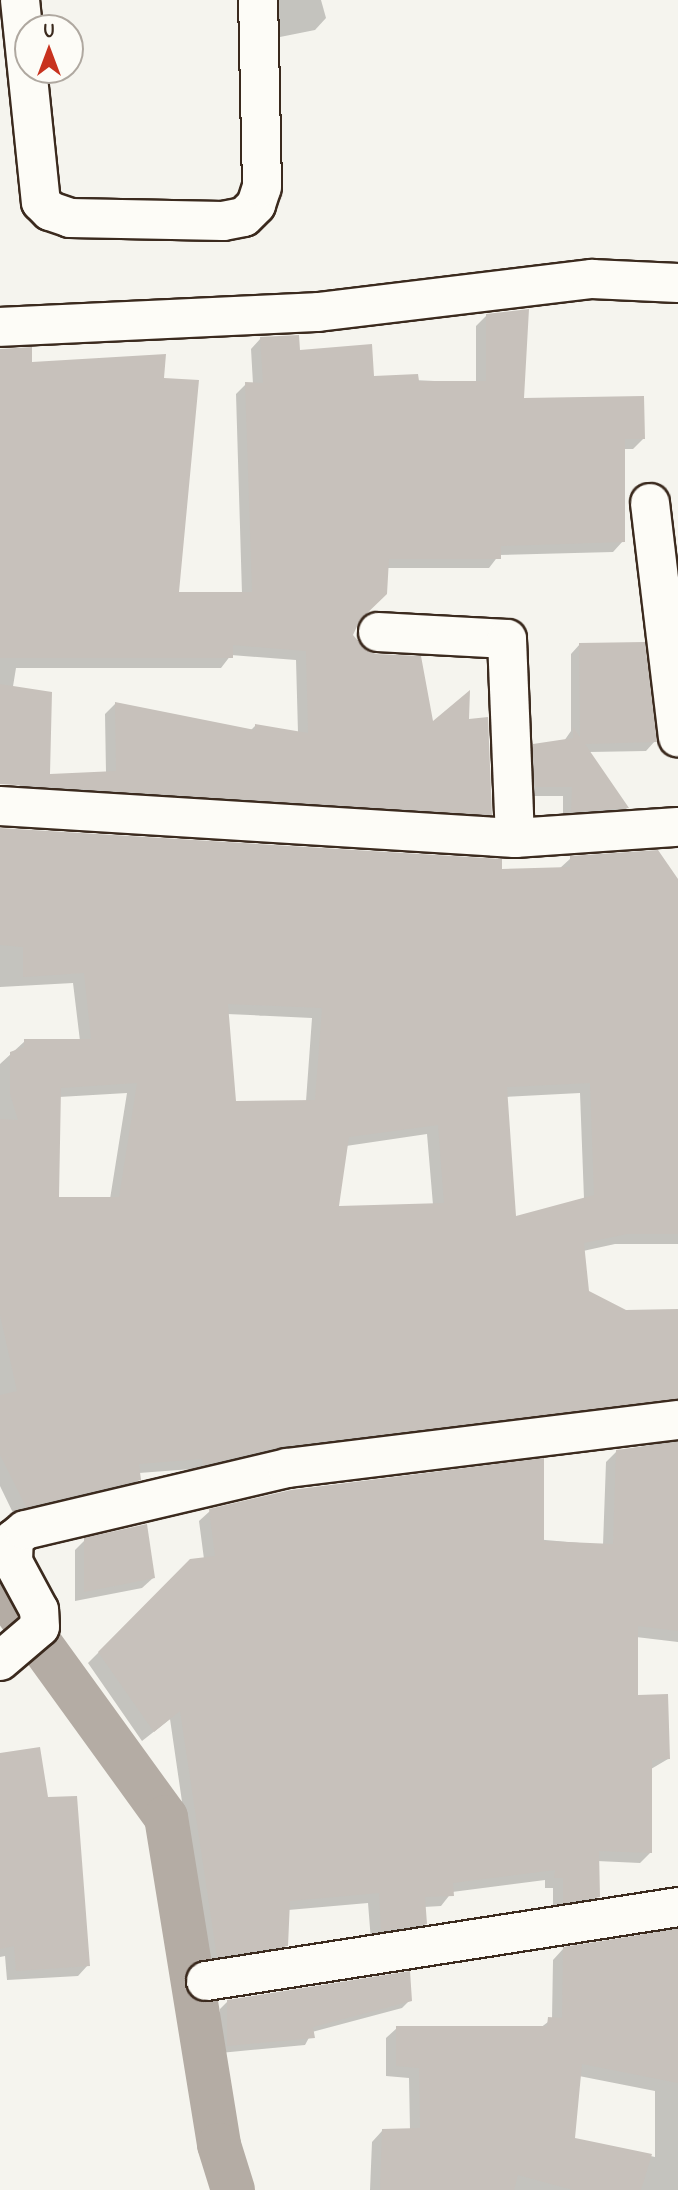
<!DOCTYPE html>
<style>
body{margin:0}
#map{position:relative;width:678px;height:2190px;overflow:hidden;background:#f5f4ee;font-family:"Patrick Hand",sans-serif}
div>[style]{position:absolute}
[style*='--x']{left:calc(var(--x)*1px);top:calc(var(--y)*1px);width:calc(var(--w)*1px);rotate:calc(var(--a)*1deg)}
.shadow>*{inset:0;background:#0003}
.canal>*{height:44px;margin:-22px;padding:0 22px;transform-origin:22px;border-radius:22px;background:#b4aca4}
.building>*{inset:0;background:#c7c1bb}
.roads{filter:drop-shadow(2px 0 #3b2a1e) drop-shadow(-2px 0 #3b2a1e) drop-shadow(0 2px #3b2a1e) drop-shadow(0 -2px #3b2a1e)}
.street>*{height:38px;margin:-19px;padding:0 19px;transform-origin:19px;border-radius:19px;background:#fdfcf7}
span{translate:-50% -50%;white-space:nowrap;text-align:center;line-height:1.15;-webkit-text-stroke:5px #fdfcf7;paint-order:stroke}
.north{position:absolute;left:14px;top:14px;width:70px;height:70px;box-sizing:border-box;background:#fdfcf7;border:2px solid #afa8a0;border-radius:50%;rotate:0deg;font-size:19px;font-weight:700;line-height:28px;text-align:center;color:#3b2a1e}
.north::after{content:'';display:block;margin:auto;width:24px;height:32px;background:#c8321e;clip-path:polygon(50% 0,100% 100%,50% 72%,0 100%)}
</style>
<div id="map">
<div class="shadow">
<i style="clip-path:polygon(264px 0,321px 0,326px 18px,315px 30px,270px 39px)"></i>
<i style="clip-path:polygon(487px 315px,523px 400px,644px 438px,633px 449px,624px 449px,623px 541px,613px 552px,499px 555px,489px 568px,387px 568px,351px 635px,431px 724px,467px 721px,490px 814px,480px 824px,19px 796px,18px 787px,28px 777px,106px 773px,105px 714px,115px 704px,250px 731px,255px 726px,298px 733px,296px 660px,231px 655px,221px 668px,16px 668px,0 766px,0 351px,30px 364px,163px 379px,177px 594px,242px 594px,236px 394px,246px 384px,253px 384px,251px 349px,261px 338px,372px 378px,476px 383px,476px 326px)"></i>
<i style="clip-path:polygon(580px 644px,655px 741px,646px 751px,589px 752px,627px 808px,618px 817px,563px 821px,563px 796px,526px 796px,524px 756px,534px 746px,564px 741px,571px 731px,571px 654px)"></i>
<i style="clip-path:polygon(evenodd,0 832px,501px 870px,559px 869px,571px 858px,678px 882px,678px 1244px,615px 1244px,583px 1251px,587px 1293px,625px 1312px,678px 1311px,678px 1410px,193px 1475px,192px 1469px,139px 1473px,139px 1479px,129px 1490px,15px 1517px,0 1486px,0 1064px,25px 1041px,80px 1041px,73px 983px,0 987px,0 832px,227px 1014px,312px 1018px,306px 1101px,235px 1102px,227px 1014px,0 832px,127px 1093px,110px 1199px,57px 1199px,59px 1097px,127px 1093px,0 832px,580px 1093px,584px 1199px,515px 1218px,505px 1097px,580px 1093px,0 832px,427px 1134px,433px 1205px,337px 1208px,346px 1146px,427px 1134px)"></i>
<i style="clip-path:polygon(678px 1440px,678px 1642px,636px 1637px,636px 1697px,668px 1759px,651px 1769px,651px 1852px,640px 1863px,597px 1861px,598px 1896px,588px 1907px,553px 1913px,553px 1888px,545px 1888px,545px 1880px,452px 1892px,441px 1906px,424px 1907px,425px 1924px,414px 1934px,371px 1941px,368px 1903px,288px 1910px,286px 1945px,276px 1956px,206px 1967px,170px 1719px,142px 1741px,88px 1663px,190px 1561px,204px 1559px,199px 1521px,210px 1511px,603px 1545px,606px 1462px,617px 1451px)"></i>
<i style="clip-path:polygon(85px 1540px,153px 1578px,142px 1588px,75px 1601px,75px 1550px)"></i>
<i style="clip-path:polygon(0 1754px,46px 1799px,88px 1965px,78px 1976px,7px 1980px,5px 1956px,0 1957px)"></i>
<i style="clip-path:polygon(evenodd,678px 1928px,678px 2190px,370px 2190px,372px 2142px,382px 2131px,410px 2130px,409px 2078px,386px 2076px,386px 2038px,397px 2028px,540px 2028px,552px 2019px,553px 1960px,563px 1949px,678px 1928px,579px 2076px,655px 2091px,655px 2157px,573px 2139px,579px 2076px)"></i>
<i style="clip-path:polygon(410px 2000px,402px 2008px,312px 2032px,305px 2045px,220px 2053px,220px 2009px,228px 2001px)"></i>
</div>
<div class="canal">
<i style="--x:0;--y:1588;--w:283;--a:54.1"></i>
<i style="--x:166;--y:1817;--w:332;--a:80.8"></i>
<i style="--x:219;--y:2145;--w:47;--a:72.7"></i>
</div>
<div class="building">
<i style="clip-path:polygon(529px 309px,524px 398px,644px 396px,645px 439px,625px 439px,625px 542px,501px 546px,501px 559px,389px 559px,387px 594px,360px 620px,353px 635px,366px 650px,376px 654px,421px 656px,433px 721px,470px 690px,469px 719px,488px 717px,492px 815px,0 784px,0 684px,52px 692px,50px 774px,116px 771px,115px 702px,255px 730px,255px 724px,308px 733px,306px 651px,233px 645px,233px 658px,0 658px,0 349px,32px 347px,32px 362px,166px 354px,164px 378px,199px 380px,179px 592px,252px 592px,245px 382px,263px 383px,260px 337px,299px 335px,300px 350px,372px 344px,374px 376px,418px 374px,419px 381px,486px 381px,486px 314px)"></i>
<i style="clip-path:polygon(645px 642px,657px 742px,585px 744px,629px 808px,571px 812px,572px 787px,535px 787px,533px 744px,573px 738px,573px 727px,580px 737px,579px 643px)"></i>
<i style="clip-path:polygon(evenodd,0 828px,502px 859px,502px 869px,570px 867px,570px 856px,658px 850px,678px 879px,678px 1234px,627px 1234px,584px 1243px,589px 1291px,626px 1310px,678px 1309px,678px 1399px,284px 1446px,203px 1465px,202px 1459px,139px 1464px,141px 1480px,26px 1507px,0 1455px,0 1395px,17px 1391px,0 1315px,0 1119px,18px 1120px,10px 1094px,10px 1052px,24px 1047px,24px 1039px,91px 1039px,84px 973px,23px 977px,23px 947px,0 945px,0 828px,228px 1004px,322px 1008px,315px 1100px,236px 1101px,228px 1004px,0 828px,137px 1083px,119px 1197px,59px 1197px,61px 1088px,137px 1083px,0 828px,590px 1083px,594px 1195px,516px 1216px,507px 1087px,590px 1083px,0 828px,438px 1125px,444px 1203px,339px 1206px,349px 1137px,438px 1125px)"></i>
<i style="clip-path:polygon(678px 1442px,678px 1631px,638px 1626px,638px 1695px,668px 1694px,670px 1759px,652px 1760px,652px 1853px,599px 1851px,600px 1897px,563px 1903px,563px 1878px,554px 1878px,555px 1870px,453px 1883px,454px 1896px,425px 1897px,427px 1924px,381px 1931px,379px 1893px,290px 1901px,288px 1946px,217px 1957px,180px 1711px,154px 1732px,98px 1652px,190px 1559px,215px 1556px,209px 1509px,291px 1490px,544px 1458px,544px 1541px,613px 1544px,616px 1450px)"></i>
<i style="clip-path:polygon(147px 1524px,155px 1578px,84px 1592px,84px 1538px)"></i>
<i style="clip-path:polygon(40px 1747px,48px 1797px,77px 1796px,90px 1966px,16px 1971px,14px 1946px,0 1949px,0 1753px)"></i>
<i style="clip-path:polygon(678px 1929px,678px 2083px,582px 2064px,575px 2138px,652px 2154px,641px 2190px,573px 2190px,518px 2175px,514px 2190px,380px 2190px,382px 2129px,420px 2128px,419px 2068px,396px 2066px,396px 2026px,547px 2026px,548px 2017px,562px 2018px,563px 1947px)"></i>
<i style="clip-path:polygon(410px 1971px,412px 2001px,313px 2027px,315px 2038px,227px 2046px,227px 2000px)"></i>
</div>
<div class="roads">
<div class="street">
<i style="--x:20;--y:0;--w:203;--a:84.1"></i>
<i style="--x:41;--y:202;--w:13;--a:45"></i>
<i style="--x:50;--y:211;--w:21;--a:19"></i>
<i style="--x:70;--y:218;--w:153;--a:1.1"></i>
<i style="--x:223;--y:221;--w:21;--a:-11"></i>
<i style="--x:244;--y:217;--w:17;--a:-45"></i>
<i style="--x:256;--y:205;--w:19;--a:-72"></i>
<i style="--x:262;--y:187;--w:187;--a:-91.2"></i>
<i style="--x:0;--y:327;--w:318;--a:-2.7"></i>
<i style="--x:318;--y:312;--w:276;--a:-6.9"></i>
<i style="--x:592;--y:279;--w:86;--a:2.7"></i>
<i style="--x:650;--y:503;--w:236;--a:83.2"></i>
<i style="--x:378;--y:632;--w:129;--a:3.1"></i>
<i style="--x:507;--y:639;--w:199;--a:87.7"></i>
<i style="--x:0;--y:806;--w:516;--a:3.56"></i>
<i style="--x:515;--y:838;--w:163;--a:-3.9"></i>
<i style="--x:0;--y:1661;--w:52;--a:-40.4"></i>
<i style="--x:40;--y:1627;--w:17;--a:-93"></i>
<i style="--x:39;--y:1610;--w:55;--a:-118.4"></i>
<i style="--x:13;--y:1562;--w:23;--a:-88"></i>
<i style="--x:14;--y:1539;--w:14;--a:-39"></i>
<i style="--x:25;--y:1530;--w:269;--a:-13.3"></i>
<i style="--x:287;--y:1468;--w:394;--a:-7"></i>
<i style="--x:206;--y:1981;--w:478;--a:-8.9"></i>
</div>
</div>
<div class="north">U</div>
</div>
